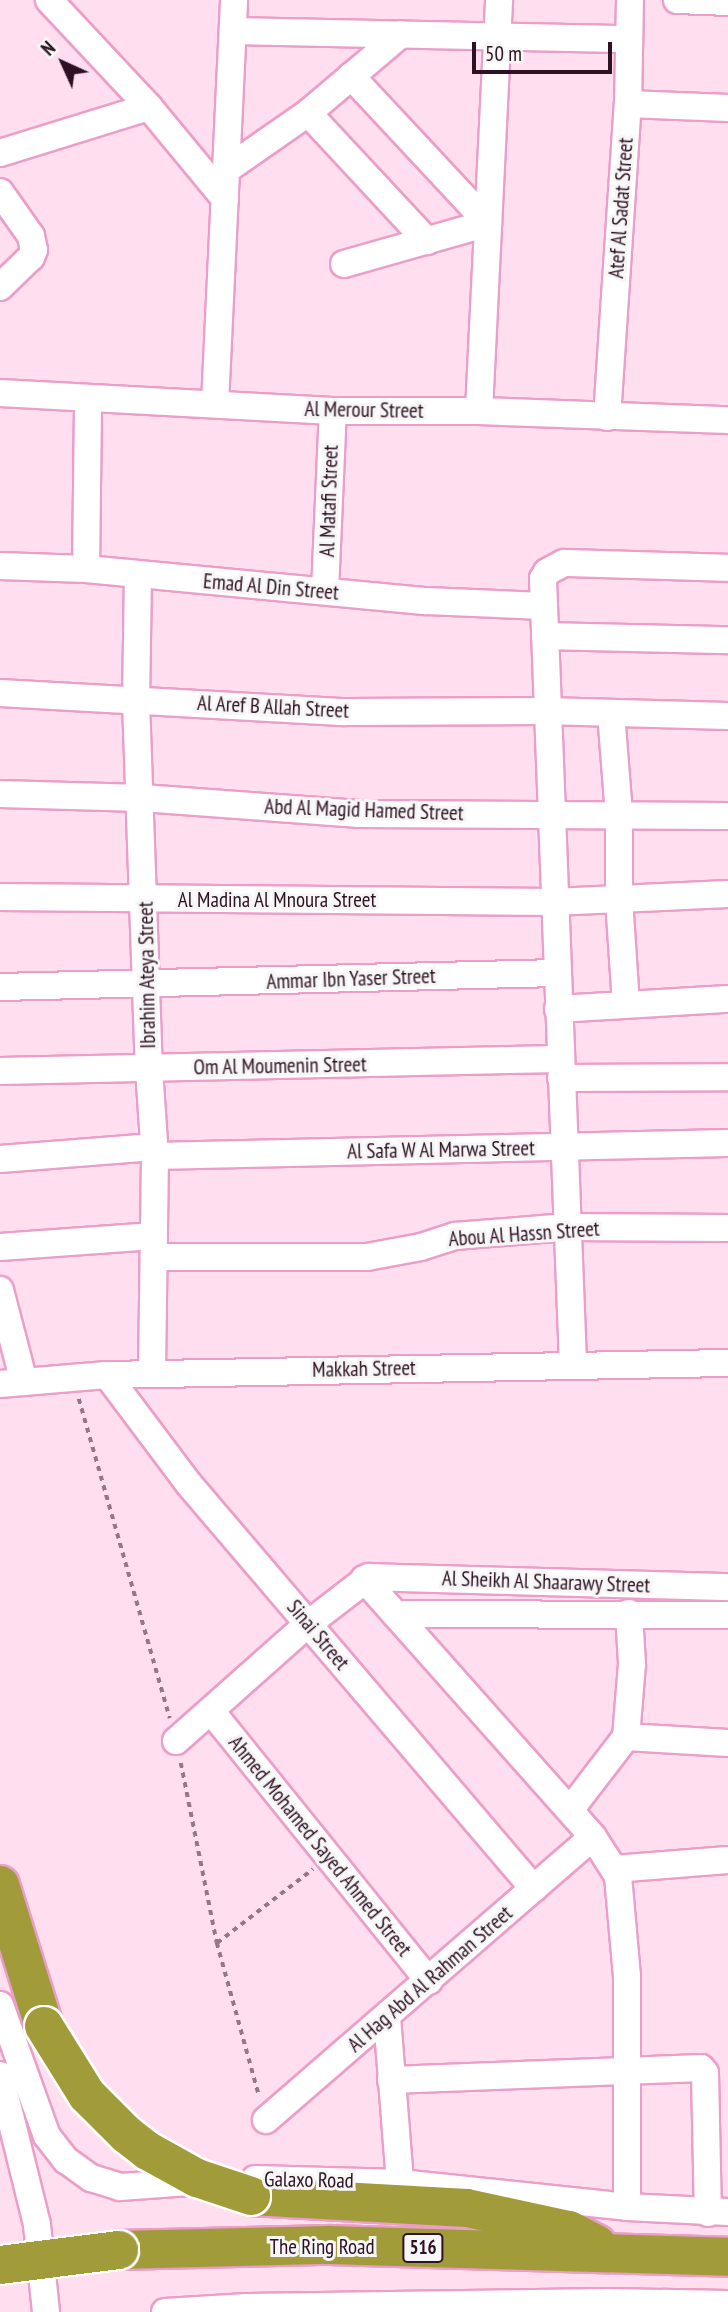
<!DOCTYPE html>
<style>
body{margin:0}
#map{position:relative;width:728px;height:2312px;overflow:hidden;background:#ffdeef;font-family:"PT Sans Narrow",sans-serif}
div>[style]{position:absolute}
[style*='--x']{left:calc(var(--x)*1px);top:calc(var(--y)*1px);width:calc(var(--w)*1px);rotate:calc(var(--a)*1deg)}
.path>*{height:3.5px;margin-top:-1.75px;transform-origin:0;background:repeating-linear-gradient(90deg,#967788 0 5px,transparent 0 10px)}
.roads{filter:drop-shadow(2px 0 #eb9ec8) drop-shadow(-2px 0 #eb9ec8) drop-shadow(0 2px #eb9ec8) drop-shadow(0 -2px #eb9ec8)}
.minor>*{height:26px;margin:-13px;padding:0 13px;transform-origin:13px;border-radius:13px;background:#fff}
.highway>*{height:38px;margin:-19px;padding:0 19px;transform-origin:19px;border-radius:19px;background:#a19b39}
.bridges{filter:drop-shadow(2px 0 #fff) drop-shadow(-2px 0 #fff) drop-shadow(0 2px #fff) drop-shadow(0 -2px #fff)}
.highway-bridge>*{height:38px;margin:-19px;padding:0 19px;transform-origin:19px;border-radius:19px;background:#a19b39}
span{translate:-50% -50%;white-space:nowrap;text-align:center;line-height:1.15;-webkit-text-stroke:6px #f6f6f6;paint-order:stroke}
.shield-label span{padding:2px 5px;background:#f6f6f6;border:2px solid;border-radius:5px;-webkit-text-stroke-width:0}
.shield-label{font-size:19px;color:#2e1122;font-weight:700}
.street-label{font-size:21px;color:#2e1122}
.north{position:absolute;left:28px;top:28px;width:70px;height:70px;-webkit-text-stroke:5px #f6f6f6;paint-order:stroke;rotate:315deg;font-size:19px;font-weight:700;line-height:28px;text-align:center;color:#2e1122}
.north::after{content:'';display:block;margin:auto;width:24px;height:32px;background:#2e1122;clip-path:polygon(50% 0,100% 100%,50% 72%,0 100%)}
.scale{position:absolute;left:472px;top:42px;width:140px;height:32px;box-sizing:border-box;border:4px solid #2e1122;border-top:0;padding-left:9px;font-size:21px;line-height:24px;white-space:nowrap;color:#2e1122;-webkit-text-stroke:5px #f6f6f6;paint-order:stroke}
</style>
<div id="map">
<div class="path">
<i style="--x:79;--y:1399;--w:332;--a:74.1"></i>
<i style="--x:181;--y:1763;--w:184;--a:78.7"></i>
<i style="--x:217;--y:1943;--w:159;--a:74.6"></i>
<i style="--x:217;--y:1943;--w:121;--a:-37.6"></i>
</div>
<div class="roads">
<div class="minor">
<i style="--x:49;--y:0;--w:146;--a:46.9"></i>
<i style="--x:149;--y:107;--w:119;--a:50.4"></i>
<i style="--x:677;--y:0;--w:51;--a:2.2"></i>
<i style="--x:233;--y:31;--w:396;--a:1.2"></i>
<i style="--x:628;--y:104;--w:100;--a:2.3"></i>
<i style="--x:308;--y:113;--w:175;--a:47.1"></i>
<i style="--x:0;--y:153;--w:156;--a:-17.2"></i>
<i style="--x:226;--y:170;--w:100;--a:-34.8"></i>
<i style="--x:308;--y:113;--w:122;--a:-40.3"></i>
<i style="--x:0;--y:192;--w:54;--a:54.8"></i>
<i style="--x:31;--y:236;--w:14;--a:78"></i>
<i style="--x:34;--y:250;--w:8;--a:113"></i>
<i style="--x:31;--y:257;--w:43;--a:135.9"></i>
<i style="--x:344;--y:264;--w:150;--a:-15.9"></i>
<i style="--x:488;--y:223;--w:201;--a:-133"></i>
<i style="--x:0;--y:393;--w:333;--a:3.1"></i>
<i style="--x:333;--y:411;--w:146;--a:0"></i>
<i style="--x:479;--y:411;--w:249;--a:2.1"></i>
<i style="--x:215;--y:404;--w:404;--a:-87.3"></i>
<i style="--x:479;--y:411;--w:411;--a:-87.2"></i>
<i style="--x:607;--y:417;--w:314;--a:-86.2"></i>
<i style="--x:628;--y:104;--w:104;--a:-88.9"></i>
<i style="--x:0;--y:566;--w:86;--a:2"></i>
<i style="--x:86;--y:569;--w:342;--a:5.4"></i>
<i style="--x:426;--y:601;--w:117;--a:2.4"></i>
<i style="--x:86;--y:569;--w:171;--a:-89.3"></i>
<i style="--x:138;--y:575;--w:126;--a:90.9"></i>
<i style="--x:136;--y:701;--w:368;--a:88"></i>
<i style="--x:149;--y:1069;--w:87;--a:86.1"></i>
<i style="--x:155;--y:1156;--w:218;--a:90.8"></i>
<i style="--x:325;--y:591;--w:180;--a:-87.5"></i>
<i style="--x:545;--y:636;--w:183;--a:1.3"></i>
<i style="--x:0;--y:693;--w:346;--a:3.2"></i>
<i style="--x:345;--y:712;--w:200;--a:-0.3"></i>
<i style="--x:545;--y:711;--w:183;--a:1.6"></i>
<i style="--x:611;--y:713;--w:101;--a:85.5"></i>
<i style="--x:619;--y:814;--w:85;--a:90"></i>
<i style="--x:619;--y:899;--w:106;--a:86.2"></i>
<i style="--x:0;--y:794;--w:142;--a:1.6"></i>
<i style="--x:142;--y:798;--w:218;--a:4.2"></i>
<i style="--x:359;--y:814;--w:369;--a:0.3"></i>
<i style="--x:0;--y:897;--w:553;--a:0.52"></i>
<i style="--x:553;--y:902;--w:175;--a:-2.6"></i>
<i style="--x:0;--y:987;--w:556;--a:-1.44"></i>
<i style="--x:558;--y:1009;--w:170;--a:-3.4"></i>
<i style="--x:0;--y:1071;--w:560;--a:-1.23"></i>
<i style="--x:561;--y:1078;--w:167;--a:-0.3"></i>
<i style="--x:155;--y:1156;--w:573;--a:-1.3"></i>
<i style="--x:0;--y:1159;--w:154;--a:-4.5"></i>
<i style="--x:0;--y:1247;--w:154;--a:-4.1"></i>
<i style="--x:154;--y:1257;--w:213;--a:0"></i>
<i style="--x:367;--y:1257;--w:55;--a:-10.5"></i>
<i style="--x:421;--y:1247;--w:36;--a:-18"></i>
<i style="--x:455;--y:1236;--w:112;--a:-4.6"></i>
<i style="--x:567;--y:1227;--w:161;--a:0.4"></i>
<i style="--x:0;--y:1290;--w:95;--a:75.4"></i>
<i style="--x:573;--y:1364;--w:786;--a:-92.19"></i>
<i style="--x:543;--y:579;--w:8;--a:-60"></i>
<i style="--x:547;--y:572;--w:19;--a:-28"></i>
<i style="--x:564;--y:563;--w:164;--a:1.7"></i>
<i style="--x:107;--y:1375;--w:135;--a:53.1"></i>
<i style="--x:188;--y:1483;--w:533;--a:49.56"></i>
<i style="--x:0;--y:1384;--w:107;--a:-4.8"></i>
<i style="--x:107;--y:1375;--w:621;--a:-1.11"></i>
<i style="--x:364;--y:1579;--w:345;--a:48.4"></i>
<i style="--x:593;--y:1837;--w:46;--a:57.3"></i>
<i style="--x:618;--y:1876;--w:100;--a:84.9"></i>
<i style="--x:627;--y:1976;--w:231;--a:90"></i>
<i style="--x:395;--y:1614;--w:333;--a:0.2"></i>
<i style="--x:211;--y:1711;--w:347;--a:51.1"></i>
<i style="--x:626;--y:1737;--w:102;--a:3.4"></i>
<i style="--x:176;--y:1741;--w:176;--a:-41.6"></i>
<i style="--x:308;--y:1624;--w:77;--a:-37.6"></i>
<i style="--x:369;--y:1577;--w:359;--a:1.6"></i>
<i style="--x:570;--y:1810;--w:92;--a:-52.5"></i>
<i style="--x:626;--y:1737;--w:73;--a:-85.3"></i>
<i style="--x:632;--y:1664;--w:51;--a:-93.4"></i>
<i style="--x:614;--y:1869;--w:114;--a:-4.5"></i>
<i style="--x:0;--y:2005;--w:139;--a:70.3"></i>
<i style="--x:47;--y:2136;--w:31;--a:52"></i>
<i style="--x:66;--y:2160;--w:31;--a:36"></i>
<i style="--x:91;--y:2178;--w:30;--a:17"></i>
<i style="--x:120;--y:2187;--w:83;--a:-4.1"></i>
<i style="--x:387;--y:2017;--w:167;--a:85.5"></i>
<i style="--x:0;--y:2075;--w:154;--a:76.1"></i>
<i style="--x:37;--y:2225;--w:87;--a:84.1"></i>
<i style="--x:391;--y:2080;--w:310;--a:-2.2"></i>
<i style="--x:701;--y:2068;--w:6;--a:51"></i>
<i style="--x:705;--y:2073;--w:140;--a:88.8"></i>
<i style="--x:266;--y:2120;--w:432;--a:-40.9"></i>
<i style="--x:255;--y:2179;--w:145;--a:1.6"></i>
<i style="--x:400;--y:2183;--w:228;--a:6"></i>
<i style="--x:627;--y:2207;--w:101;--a:2.8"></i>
<i style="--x:165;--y:2312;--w:82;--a:-3.5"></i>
<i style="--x:247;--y:2307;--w:360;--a:-0.8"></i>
<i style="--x:607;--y:2302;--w:121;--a:0.9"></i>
</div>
<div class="highway">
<i style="--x:0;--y:1885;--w:148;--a:72.7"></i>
<i style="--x:251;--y:2196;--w:216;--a:3.2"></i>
<i style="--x:467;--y:2208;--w:104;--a:12.2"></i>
<i style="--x:569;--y:2230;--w:31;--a:27"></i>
<i style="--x:119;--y:2250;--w:210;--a:-1.4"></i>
<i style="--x:329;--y:2245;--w:399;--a:1.7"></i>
</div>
</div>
<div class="bridges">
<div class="highway-bridge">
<i style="--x:44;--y:2026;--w:81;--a:58.1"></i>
<i style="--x:87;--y:2095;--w:55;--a:45"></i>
<i style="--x:126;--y:2134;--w:28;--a:38"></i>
<i style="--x:148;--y:2151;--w:56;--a:28.9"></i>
<i style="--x:197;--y:2178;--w:57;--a:18.4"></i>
<i style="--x:0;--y:2265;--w:120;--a:-7.2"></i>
</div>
</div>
<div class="shield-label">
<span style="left:423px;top:2248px">516</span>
</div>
<div class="street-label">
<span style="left:621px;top:208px;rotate:-86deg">Atef Al Sadat Street</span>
<span style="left:364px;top:410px;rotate:1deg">Al Merour Street</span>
<span style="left:329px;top:501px;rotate:-88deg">Al Matafi Street</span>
<span style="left:271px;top:587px;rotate:5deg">Emad Al Din Street</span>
<span style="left:273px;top:707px;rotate:3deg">Al Aref B Allah Street</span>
<span style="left:364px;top:810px;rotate:2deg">Abd Al Magid Hamed Street</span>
<span style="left:277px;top:900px">Al Madina Al Mnoura Street</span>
<span style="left:147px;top:975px;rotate:-91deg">Ibrahim Ateya Street</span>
<span style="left:351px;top:979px;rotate:-2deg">Ammar Ibn Yaser Street</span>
<span style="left:280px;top:1066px;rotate:-1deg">Om Al Moumenin Street</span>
<span style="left:441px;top:1150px;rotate:-1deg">Al Safa W Al Marwa Street</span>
<span style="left:524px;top:1234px;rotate:-4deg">Abou Al Hassn Street</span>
<span style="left:364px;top:1369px;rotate:-1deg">Makkah Street</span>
<span style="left:546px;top:1582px;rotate:2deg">Al Sheikh Al Shaarawy Street</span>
<span style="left:318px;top:1635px;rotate:50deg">Sinai Street</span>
<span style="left:320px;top:1846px;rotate:51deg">Ahmed Mohamed Sayed Ahmed Street</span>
<span style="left:430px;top:1979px;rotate:-41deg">Al Hag Abd Al Rahman Street</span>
<span style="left:309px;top:2180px;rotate:1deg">Galaxo Road</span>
<span style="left:322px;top:2247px">The Ring Road</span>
</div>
<div class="north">N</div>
<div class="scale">50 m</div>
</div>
